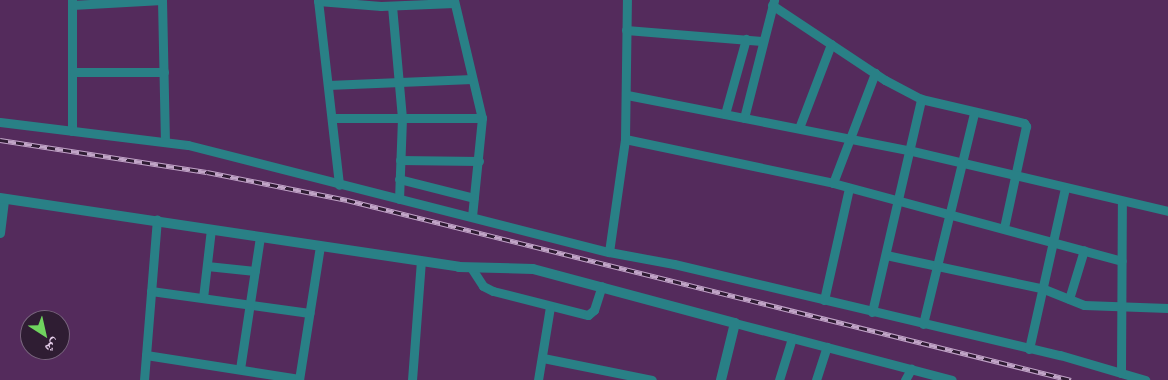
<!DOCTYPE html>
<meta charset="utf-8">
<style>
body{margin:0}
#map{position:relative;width:1168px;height:380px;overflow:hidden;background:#542b5c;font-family:Quicksand,"Noto Naskh Arabic",sans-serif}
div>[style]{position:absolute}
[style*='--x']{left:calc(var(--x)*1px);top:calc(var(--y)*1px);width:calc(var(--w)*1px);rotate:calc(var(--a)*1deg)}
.minor>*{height:9px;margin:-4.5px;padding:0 4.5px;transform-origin:4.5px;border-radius:4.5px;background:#298086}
.tertiary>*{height:10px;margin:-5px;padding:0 5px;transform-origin:5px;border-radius:5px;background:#298086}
.rail>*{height:4.5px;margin-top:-2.25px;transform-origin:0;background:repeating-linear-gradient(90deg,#2f1d33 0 8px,#c1a5c7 0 16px);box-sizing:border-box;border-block:1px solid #c1a5c7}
span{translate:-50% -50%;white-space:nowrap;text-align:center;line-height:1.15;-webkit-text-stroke:5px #2f1d33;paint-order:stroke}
.north{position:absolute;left:20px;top:310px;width:50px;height:50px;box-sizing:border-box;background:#2f1d33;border:1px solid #78647d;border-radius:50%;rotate:145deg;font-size:14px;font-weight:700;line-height:20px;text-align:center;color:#e6ceeb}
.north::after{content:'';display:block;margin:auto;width:18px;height:22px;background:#70d35f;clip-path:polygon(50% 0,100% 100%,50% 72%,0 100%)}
</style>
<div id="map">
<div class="minor">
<i style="--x:72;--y:0;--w:131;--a:90"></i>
<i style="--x:162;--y:0;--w:142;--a:88.8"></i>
<i style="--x:318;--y:0;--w:186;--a:83.5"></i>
<i style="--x:454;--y:0;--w:121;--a:76.7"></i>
<i style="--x:482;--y:118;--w:99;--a:95.8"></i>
<i style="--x:318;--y:1;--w:63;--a:4.5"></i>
<i style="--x:381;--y:6;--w:73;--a:-2.4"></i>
<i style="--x:72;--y:5;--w:90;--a:-3.2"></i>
<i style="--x:772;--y:5;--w:136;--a:33.6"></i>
<i style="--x:885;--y:80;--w:41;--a:27.8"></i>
<i style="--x:921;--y:99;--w:106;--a:13.1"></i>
<i style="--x:1024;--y:123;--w:4;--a:56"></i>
<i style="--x:1026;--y:126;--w:104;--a:102.2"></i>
<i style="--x:392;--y:6;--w:112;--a:84.9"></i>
<i style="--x:402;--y:118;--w:81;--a:92.1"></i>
<i style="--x:626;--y:30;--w:136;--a:4.6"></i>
<i style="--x:74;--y:72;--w:90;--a:0"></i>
<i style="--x:328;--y:85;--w:144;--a:-2.4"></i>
<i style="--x:627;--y:95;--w:286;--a:11.1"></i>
<i style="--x:908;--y:150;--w:267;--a:13.2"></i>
<i style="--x:725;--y:114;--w:78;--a:-74.4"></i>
<i style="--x:332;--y:118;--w:150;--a:0"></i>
<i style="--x:744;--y:118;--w:122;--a:-75.7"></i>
<i style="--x:0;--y:122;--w:189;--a:7"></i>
<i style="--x:188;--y:145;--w:434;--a:14.3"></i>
<i style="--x:609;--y:252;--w:66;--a:10.5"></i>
<i style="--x:674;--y:264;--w:397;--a:13.3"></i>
<i style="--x:1060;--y:355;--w:89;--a:16.4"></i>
<i style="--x:799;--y:128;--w:90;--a:-69.1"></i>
<i style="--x:625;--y:139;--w:213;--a:11.9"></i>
<i style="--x:833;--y:183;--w:299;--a:15.1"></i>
<i style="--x:400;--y:160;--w:79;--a:0.7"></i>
<i style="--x:399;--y:179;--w:77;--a:14.2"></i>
<i style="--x:833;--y:183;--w:118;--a:-69.1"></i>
<i style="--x:0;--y:233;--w:34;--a:-83"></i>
<i style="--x:609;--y:252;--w:114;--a:-81.9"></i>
<i style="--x:625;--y:139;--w:139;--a:-89.2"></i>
<i style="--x:886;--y:255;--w:162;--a:12.1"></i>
<i style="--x:1044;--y:289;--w:43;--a:21.8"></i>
<i style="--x:1084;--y:305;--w:84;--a:2"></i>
<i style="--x:207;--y:266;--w:48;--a:5.9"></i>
<i style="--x:472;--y:269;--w:20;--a:57"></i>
<i style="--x:483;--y:286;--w:11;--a:27"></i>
<i style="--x:493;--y:291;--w:98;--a:14.2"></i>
<i style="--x:588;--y:315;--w:8;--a:-40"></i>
<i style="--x:594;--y:310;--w:25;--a:-72"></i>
<i style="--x:151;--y:291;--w:160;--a:7.9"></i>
<i style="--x:203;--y:298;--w:69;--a:-83.4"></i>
<i style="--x:1069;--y:299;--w:51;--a:-73"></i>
<i style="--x:824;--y:300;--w:115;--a:-77.4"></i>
<i style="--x:872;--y:312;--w:219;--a:-77"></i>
<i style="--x:735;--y:323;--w:224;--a:14.7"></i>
<i style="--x:923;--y:324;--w:217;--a:-76.4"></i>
<i style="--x:1029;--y:349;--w:165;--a:-77.4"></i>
<i style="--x:146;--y:355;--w:155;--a:8.9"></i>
<i style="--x:543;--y:358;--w:111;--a:11.4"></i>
<i style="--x:240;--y:369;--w:134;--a:-81.4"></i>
<i style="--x:1121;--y:373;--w:172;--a:-89.7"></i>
<i style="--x:144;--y:380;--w:161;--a:-85.4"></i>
<i style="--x:299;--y:380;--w:136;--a:-81.1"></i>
<i style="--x:412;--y:380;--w:119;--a:-85.7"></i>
<i style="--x:538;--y:380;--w:74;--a:-80.7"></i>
<i style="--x:779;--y:380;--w:44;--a:-72.8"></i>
<i style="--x:816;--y:380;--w:35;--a:-72"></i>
<i style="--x:905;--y:380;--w:13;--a:-61"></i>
</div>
<div class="tertiary">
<i style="--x:0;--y:198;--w:464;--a:8.5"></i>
<i style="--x:459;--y:267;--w:74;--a:1.5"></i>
<i style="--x:533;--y:269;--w:209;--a:15"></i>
<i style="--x:735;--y:323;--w:59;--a:103.8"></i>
</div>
<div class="rail">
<i style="--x:0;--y:140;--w:209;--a:8.8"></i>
<i style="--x:207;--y:172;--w:143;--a:11.3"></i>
<i style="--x:347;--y:200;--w:746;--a:13.96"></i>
</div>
<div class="north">ش</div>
</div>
